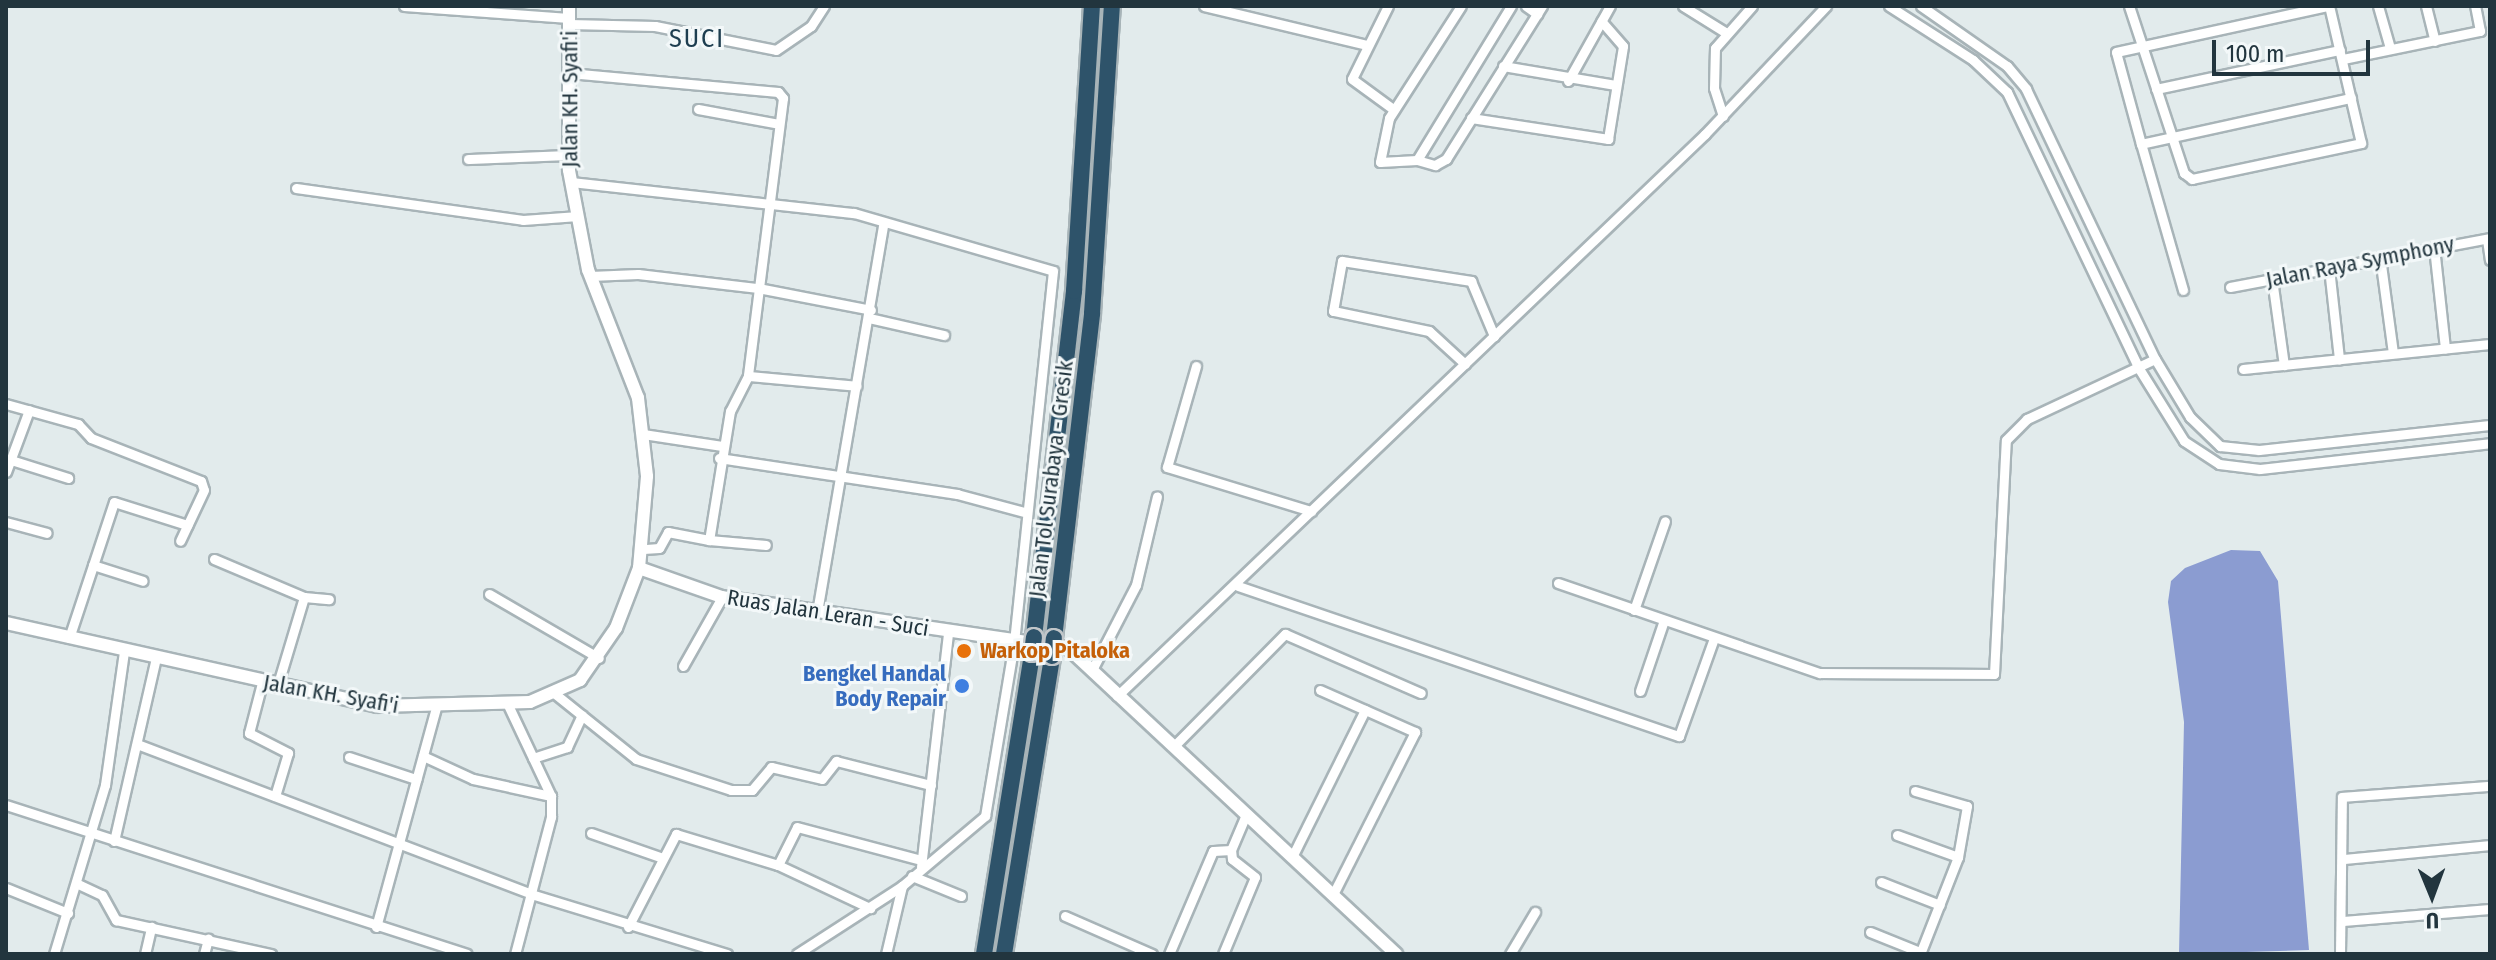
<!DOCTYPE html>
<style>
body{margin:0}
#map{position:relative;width:2496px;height:960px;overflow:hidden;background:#e2ebec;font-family:"Fira Sans Condensed",sans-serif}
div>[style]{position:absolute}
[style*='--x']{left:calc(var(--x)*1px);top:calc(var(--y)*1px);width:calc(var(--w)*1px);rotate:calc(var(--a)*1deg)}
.water>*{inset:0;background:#8b9cd1}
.roads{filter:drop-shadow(2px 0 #a8b4b8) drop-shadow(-2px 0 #a8b4b8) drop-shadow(0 2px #a8b4b8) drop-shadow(0 -2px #a8b4b8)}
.minor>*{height:9px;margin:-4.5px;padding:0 4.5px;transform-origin:4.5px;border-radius:4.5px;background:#fff}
.secondary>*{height:12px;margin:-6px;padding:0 6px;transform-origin:6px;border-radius:6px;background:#fff}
.motorway>*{height:16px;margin:-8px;padding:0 8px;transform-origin:8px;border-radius:8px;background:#2e536a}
.bridges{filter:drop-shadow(2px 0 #c1c6c9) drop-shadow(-2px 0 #c1c6c9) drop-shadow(0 2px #c1c6c9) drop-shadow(0 -2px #c1c6c9)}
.motorway-bridge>*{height:16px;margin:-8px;padding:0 8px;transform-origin:8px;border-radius:8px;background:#2e536a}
.dots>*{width:22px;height:22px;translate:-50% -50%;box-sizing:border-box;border:4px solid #f3f8f9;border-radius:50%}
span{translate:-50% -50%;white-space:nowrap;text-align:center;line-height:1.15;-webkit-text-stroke:6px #f3f8f9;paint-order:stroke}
.street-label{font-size:22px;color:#22353e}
.food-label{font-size:22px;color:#c56008;font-weight:700}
.left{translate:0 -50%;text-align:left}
.shop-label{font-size:22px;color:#366cbe;font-weight:700}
.right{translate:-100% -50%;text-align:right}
.quarter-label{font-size:26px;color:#1e3e50;letter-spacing:2px}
.frame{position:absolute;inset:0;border:8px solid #22353e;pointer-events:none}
.north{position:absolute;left:2392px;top:856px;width:80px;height:80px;-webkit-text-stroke:6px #f3f8f9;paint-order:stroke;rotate:179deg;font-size:22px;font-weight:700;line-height:32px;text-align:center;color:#22353e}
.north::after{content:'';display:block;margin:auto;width:28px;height:36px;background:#22353e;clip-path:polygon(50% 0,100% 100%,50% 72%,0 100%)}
.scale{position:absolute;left:2212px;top:40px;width:158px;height:36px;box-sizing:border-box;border:4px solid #22353e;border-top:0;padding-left:10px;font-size:24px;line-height:28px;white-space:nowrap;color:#22353e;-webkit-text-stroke:6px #f3f8f9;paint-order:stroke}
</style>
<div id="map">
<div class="water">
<i style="clip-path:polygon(2231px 550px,2260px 551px,2278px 581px,2309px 950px,2179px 954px,2184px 722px,2168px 602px,2171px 581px,2185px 568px)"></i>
</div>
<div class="roads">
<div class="minor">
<i style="--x:404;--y:6;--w:165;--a:4.2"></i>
<i style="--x:1204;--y:6;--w:167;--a:13.5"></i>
<i style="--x:1388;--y:6;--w:81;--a:116.3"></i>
<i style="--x:1352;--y:79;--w:51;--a:36.2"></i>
<i style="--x:1511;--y:6;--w:180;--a:121.4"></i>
<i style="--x:1417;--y:160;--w:19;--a:16"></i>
<i style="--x:1435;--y:165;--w:13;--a:-29"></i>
<i style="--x:1446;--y:159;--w:181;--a:-57.9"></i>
<i style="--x:1526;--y:6;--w:14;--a:36"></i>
<i style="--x:1683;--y:6;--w:49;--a:31.8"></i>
<i style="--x:1889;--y:6;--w:100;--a:32.7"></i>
<i style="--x:1973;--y:60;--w:47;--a:43.3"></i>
<i style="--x:2007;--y:92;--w:305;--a:64.5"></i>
<i style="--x:2138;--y:367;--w:87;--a:58.1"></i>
<i style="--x:2184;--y:441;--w:42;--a:33.3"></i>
<i style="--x:2219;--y:464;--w:41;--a:7"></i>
<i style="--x:2260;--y:469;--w:231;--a:-6.4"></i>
<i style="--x:1921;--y:6;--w:105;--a:34.9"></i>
<i style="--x:2007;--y:66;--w:30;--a:50"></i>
<i style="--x:2026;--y:89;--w:299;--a:64.5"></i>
<i style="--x:2155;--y:359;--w:68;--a:58.9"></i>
<i style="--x:2190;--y:417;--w:42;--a:44"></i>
<i style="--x:2220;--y:446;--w:39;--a:6"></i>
<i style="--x:2259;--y:450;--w:232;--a:-6.2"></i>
<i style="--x:2129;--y:6;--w:176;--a:71.8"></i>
<i style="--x:2184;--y:173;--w:10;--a:37"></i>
<i style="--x:2192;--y:179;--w:173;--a:-12"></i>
<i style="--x:2361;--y:143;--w:141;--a:-103.1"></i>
<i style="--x:2378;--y:6;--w:44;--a:74.1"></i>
<i style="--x:2426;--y:6;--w:36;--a:76"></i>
<i style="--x:569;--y:24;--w:86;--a:1.3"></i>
<i style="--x:655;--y:26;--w:123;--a:11.2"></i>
<i style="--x:776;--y:50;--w:42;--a:-34.4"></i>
<i style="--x:811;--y:26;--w:24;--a:-57"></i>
<i style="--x:2343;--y:59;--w:140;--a:-11.6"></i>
<i style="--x:2480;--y:31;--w:25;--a:-101"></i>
<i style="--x:1503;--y:66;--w:114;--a:9.6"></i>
<i style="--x:569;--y:73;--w:210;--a:5.2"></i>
<i style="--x:778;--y:92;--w:8;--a:50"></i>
<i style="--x:783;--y:98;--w:280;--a:97.2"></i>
<i style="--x:748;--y:376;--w:39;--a:117"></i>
<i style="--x:730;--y:411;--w:131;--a:99.2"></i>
<i style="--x:709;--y:540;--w:42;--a:-169"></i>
<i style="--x:668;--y:532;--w:18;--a:119"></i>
<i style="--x:659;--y:548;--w:16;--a:176"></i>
<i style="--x:1568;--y:81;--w:86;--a:-60.8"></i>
<i style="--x:2156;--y:89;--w:188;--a:-12"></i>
<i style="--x:698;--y:109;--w:82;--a:10.5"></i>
<i style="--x:1723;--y:116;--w:29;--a:-108"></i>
<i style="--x:1714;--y:88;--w:40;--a:-88.6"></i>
<i style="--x:1715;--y:48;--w:56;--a:-48.6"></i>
<i style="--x:1471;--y:118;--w:139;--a:8.7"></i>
<i style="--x:1608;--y:139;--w:94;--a:-80.8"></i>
<i style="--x:1623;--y:46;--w:33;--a:-131"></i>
<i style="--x:2141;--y:144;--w:95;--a:-105.2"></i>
<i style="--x:2116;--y:52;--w:216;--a:-12.3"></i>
<i style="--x:468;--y:159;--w:101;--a:-2.3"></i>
<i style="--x:1417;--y:160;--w:37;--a:177"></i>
<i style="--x:1380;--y:162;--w:45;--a:-78.4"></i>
<i style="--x:1389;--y:118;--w:133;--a:-57.3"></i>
<i style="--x:571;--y:182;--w:285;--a:6.3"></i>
<i style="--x:854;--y:213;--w:207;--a:16.2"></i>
<i style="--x:1053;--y:271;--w:374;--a:96"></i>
<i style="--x:1014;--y:643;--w:175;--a:99.5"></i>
<i style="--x:985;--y:816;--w:109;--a:139.9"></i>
<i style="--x:902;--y:886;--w:125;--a:147.1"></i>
<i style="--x:296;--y:188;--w:229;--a:8"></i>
<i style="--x:523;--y:220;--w:55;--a:-4.2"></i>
<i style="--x:2487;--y:239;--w:21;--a:82"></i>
<i style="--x:2434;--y:247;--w:102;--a:83.8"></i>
<i style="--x:2380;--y:257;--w:97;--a:82.3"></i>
<i style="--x:2329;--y:268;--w:92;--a:83.7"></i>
<i style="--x:590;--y:276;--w:48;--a:-2.4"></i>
<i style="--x:638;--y:274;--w:121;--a:6.7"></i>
<i style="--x:758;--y:288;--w:115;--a:11"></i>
<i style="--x:2272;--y:279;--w:87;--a:82.1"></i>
<i style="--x:2230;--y:287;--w:265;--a:-10.7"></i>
<i style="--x:2183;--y:290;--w:152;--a:-106"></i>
<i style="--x:2141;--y:144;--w:215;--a:-12.4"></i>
<i style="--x:869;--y:318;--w:77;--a:12.8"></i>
<i style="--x:1465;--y:364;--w:49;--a:-137.5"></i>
<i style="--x:1429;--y:331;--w:98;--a:-168.2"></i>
<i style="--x:1333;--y:311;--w:51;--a:-79.8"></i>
<i style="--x:1342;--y:261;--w:131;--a:8.8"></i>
<i style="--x:1471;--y:281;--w:60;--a:67.3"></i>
<i style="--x:1196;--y:366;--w:105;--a:106"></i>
<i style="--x:1167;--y:467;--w:151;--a:17"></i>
<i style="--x:2243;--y:369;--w:248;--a:-5.8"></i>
<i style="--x:748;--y:376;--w:109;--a:5.2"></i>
<i style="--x:6;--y:404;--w:75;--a:15.5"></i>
<i style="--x:78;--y:424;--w:19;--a:47"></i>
<i style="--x:91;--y:438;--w:118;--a:21.4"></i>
<i style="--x:201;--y:481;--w:9;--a:72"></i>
<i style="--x:204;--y:490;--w:56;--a:115.2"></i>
<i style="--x:643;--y:434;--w:80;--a:8.6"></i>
<i style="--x:719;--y:458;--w:241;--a:8.6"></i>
<i style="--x:957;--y:494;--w:69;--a:15"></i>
<i style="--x:11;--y:460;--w:60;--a:17.5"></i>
<i style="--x:6;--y:472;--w:66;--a:-69.6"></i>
<i style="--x:6;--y:522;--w:42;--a:15"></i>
<i style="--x:709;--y:540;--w:57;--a:5"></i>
<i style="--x:214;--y:559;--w:98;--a:22.9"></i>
<i style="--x:304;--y:597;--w:25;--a:5"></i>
<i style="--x:93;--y:565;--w:52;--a:17.7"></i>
<i style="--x:1558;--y:583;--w:277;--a:19"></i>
<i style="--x:1820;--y:673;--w:174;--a:0.3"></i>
<i style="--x:1994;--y:674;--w:234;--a:-87.1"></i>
<i style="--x:2006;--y:440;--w:30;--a:-45"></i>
<i style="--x:2027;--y:419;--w:141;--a:-25.1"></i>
<i style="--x:1238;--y:586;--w:466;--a:18.8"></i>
<i style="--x:1679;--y:736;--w:104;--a:-70.3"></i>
<i style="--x:489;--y:594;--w:127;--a:30.2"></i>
<i style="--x:1634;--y:610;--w:94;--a:-70.8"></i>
<i style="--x:817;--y:612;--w:394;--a:-80.3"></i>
<i style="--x:69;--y:638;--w:143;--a:-71.7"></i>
<i style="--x:114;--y:502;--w:77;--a:17.5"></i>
<i style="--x:683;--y:666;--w:79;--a:-60.5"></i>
<i style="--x:1093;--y:668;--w:93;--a:-62.6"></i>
<i style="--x:1136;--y:585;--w:91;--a:-76.7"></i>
<i style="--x:262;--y:683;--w:52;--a:104.6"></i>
<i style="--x:249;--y:733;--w:44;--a:27.1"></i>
<i style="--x:288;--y:753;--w:45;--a:106.8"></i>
<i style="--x:277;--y:687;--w:94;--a:-73.3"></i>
<i style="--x:1320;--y:690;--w:104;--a:23.9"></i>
<i style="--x:1415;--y:732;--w:182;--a:116.8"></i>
<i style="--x:1640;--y:691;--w:75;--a:-71.3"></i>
<i style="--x:554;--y:693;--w:105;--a:38.8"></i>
<i style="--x:636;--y:759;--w:100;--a:18.1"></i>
<i style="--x:731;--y:790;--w:21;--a:0"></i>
<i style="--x:752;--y:790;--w:30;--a:-50"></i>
<i style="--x:771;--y:767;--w:52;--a:13.2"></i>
<i style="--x:822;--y:779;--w:23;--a:-52"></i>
<i style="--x:836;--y:761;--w:98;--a:14.2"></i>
<i style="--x:1117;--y:696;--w:813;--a:-43.7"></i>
<i style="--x:1705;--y:134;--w:176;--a:-46.6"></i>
<i style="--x:508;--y:705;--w:101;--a:64.7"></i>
<i style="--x:551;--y:796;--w:21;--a:90"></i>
<i style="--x:551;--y:817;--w:142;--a:104.7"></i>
<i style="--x:137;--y:744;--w:422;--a:20.8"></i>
<i style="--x:531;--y:894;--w:205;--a:17"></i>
<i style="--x:1174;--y:746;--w:158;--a:-45.3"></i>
<i style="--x:1285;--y:634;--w:148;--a:23.5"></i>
<i style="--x:423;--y:756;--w:55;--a:24.7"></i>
<i style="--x:473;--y:779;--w:80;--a:12.3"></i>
<i style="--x:349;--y:757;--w:71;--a:18.2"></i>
<i style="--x:533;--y:758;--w:36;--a:-18"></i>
<i style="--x:567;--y:747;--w:35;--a:-65"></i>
<i style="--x:1915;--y:791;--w:54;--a:16.1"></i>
<i style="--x:1967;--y:806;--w:52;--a:100"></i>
<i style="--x:1958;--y:857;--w:104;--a:111.4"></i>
<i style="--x:6;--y:805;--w:484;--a:17.9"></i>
<i style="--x:591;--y:833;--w:73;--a:19.2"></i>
<i style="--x:1897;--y:835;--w:65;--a:19.8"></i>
<i style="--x:114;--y:841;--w:188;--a:-77.1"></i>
<i style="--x:1292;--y:857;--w:164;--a:-63.6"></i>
<i style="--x:2344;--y:859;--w:147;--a:-5.5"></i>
<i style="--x:778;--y:865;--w:42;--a:-63.4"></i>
<i style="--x:797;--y:827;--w:124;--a:14.9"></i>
<i style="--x:921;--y:867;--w:237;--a:-83.4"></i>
<i style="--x:912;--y:876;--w:53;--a:22.2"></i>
<i style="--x:1881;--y:882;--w:63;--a:21.3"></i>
<i style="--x:78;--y:884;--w:26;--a:25"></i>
<i style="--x:102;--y:895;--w:29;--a:61"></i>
<i style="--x:116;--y:920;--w:159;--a:12.4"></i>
<i style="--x:6;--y:888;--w:67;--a:22"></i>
<i style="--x:1065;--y:916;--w:95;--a:23.6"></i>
<i style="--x:2343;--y:921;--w:147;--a:-4.7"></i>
<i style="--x:376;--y:927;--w:227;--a:-74.7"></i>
<i style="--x:628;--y:927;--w:105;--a:-62.7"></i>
<i style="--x:676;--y:834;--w:107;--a:16.9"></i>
<i style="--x:778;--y:865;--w:102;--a:25.1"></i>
<i style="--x:1870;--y:932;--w:54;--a:21.8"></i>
<i style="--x:54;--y:954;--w:177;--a:-73.2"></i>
<i style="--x:105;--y:785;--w:135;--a:-81.9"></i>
<i style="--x:145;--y:954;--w:28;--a:-77"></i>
<i style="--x:204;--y:954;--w:16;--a:-75"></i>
<i style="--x:886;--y:954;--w:70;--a:-76.8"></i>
<i style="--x:1169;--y:954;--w:112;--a:-66.9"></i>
<i style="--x:1213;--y:851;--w:18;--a:-3"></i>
<i style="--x:1231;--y:850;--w:38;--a:-67"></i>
<i style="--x:1223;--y:954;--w:83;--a:-67.4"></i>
<i style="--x:1255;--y:877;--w:29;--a:-142"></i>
<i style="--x:1232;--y:859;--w:9;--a:-96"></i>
<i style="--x:1510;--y:954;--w:49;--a:-59.2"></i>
<i style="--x:2340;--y:954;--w:157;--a:-89.3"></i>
<i style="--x:2342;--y:797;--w:148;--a:-4.3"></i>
</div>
<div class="secondary">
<i style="--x:639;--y:568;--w:88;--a:19.3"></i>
<i style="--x:722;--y:597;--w:350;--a:8.4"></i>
<i style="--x:1068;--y:648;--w:449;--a:43"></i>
<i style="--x:6;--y:623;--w:380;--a:12.6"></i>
<i style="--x:377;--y:706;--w:153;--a:-1.5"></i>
<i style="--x:530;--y:702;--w:55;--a:-23.7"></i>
<i style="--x:580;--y:680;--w:63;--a:-55.3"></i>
<i style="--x:616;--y:628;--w:64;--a:-69"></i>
<i style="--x:639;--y:568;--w:92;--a:-85"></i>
<i style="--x:647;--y:476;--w:79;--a:-96.6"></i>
<i style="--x:638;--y:398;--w:137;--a:-111.3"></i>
<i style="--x:588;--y:270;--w:102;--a:-100.8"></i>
<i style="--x:569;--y:170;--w:164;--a:-90"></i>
</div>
<div class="motorway">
<i style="--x:1034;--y:637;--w:348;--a:-83.4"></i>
<i style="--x:1074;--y:291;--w:286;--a:-86.4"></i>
<i style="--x:1054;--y:638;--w:327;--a:-83.3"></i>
<i style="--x:1092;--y:313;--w:308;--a:-86.3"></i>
<i style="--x:984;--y:954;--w:305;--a:-80.9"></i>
<i style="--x:1004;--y:954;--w:302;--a:-80.8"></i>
</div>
</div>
<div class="bridges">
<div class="motorway-bridge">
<i style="--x:1032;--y:653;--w:16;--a:-83"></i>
<i style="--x:1052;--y:656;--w:18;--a:-84"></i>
</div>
</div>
<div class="dots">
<i style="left:964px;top:651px;background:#e8710a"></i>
<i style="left:962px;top:686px;background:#3f7fe0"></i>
</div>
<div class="street-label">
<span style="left:570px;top:99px;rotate:-90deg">Jalan KH. Syafi'i</span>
<span style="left:2360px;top:262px;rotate:-11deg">Jalan Raya Symphony</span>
<span style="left:1051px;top:479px;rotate:-83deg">Jalan Tol Surabaya - Gresik</span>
<span style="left:828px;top:613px;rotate:9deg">Ruas Jalan Leran - Suci</span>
<span style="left:331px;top:694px;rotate:10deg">Jalan KH. Syafi'i</span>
</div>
<div class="food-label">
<span class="left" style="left:980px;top:651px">Warkop Pitaloka</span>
</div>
<div class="shop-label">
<span class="right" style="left:946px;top:686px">Bengkel Handal<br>Body Repair</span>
</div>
<div class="quarter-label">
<span style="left:697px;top:39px">SUCI</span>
</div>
<div class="frame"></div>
<div class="north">U</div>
<div class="scale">100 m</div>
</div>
